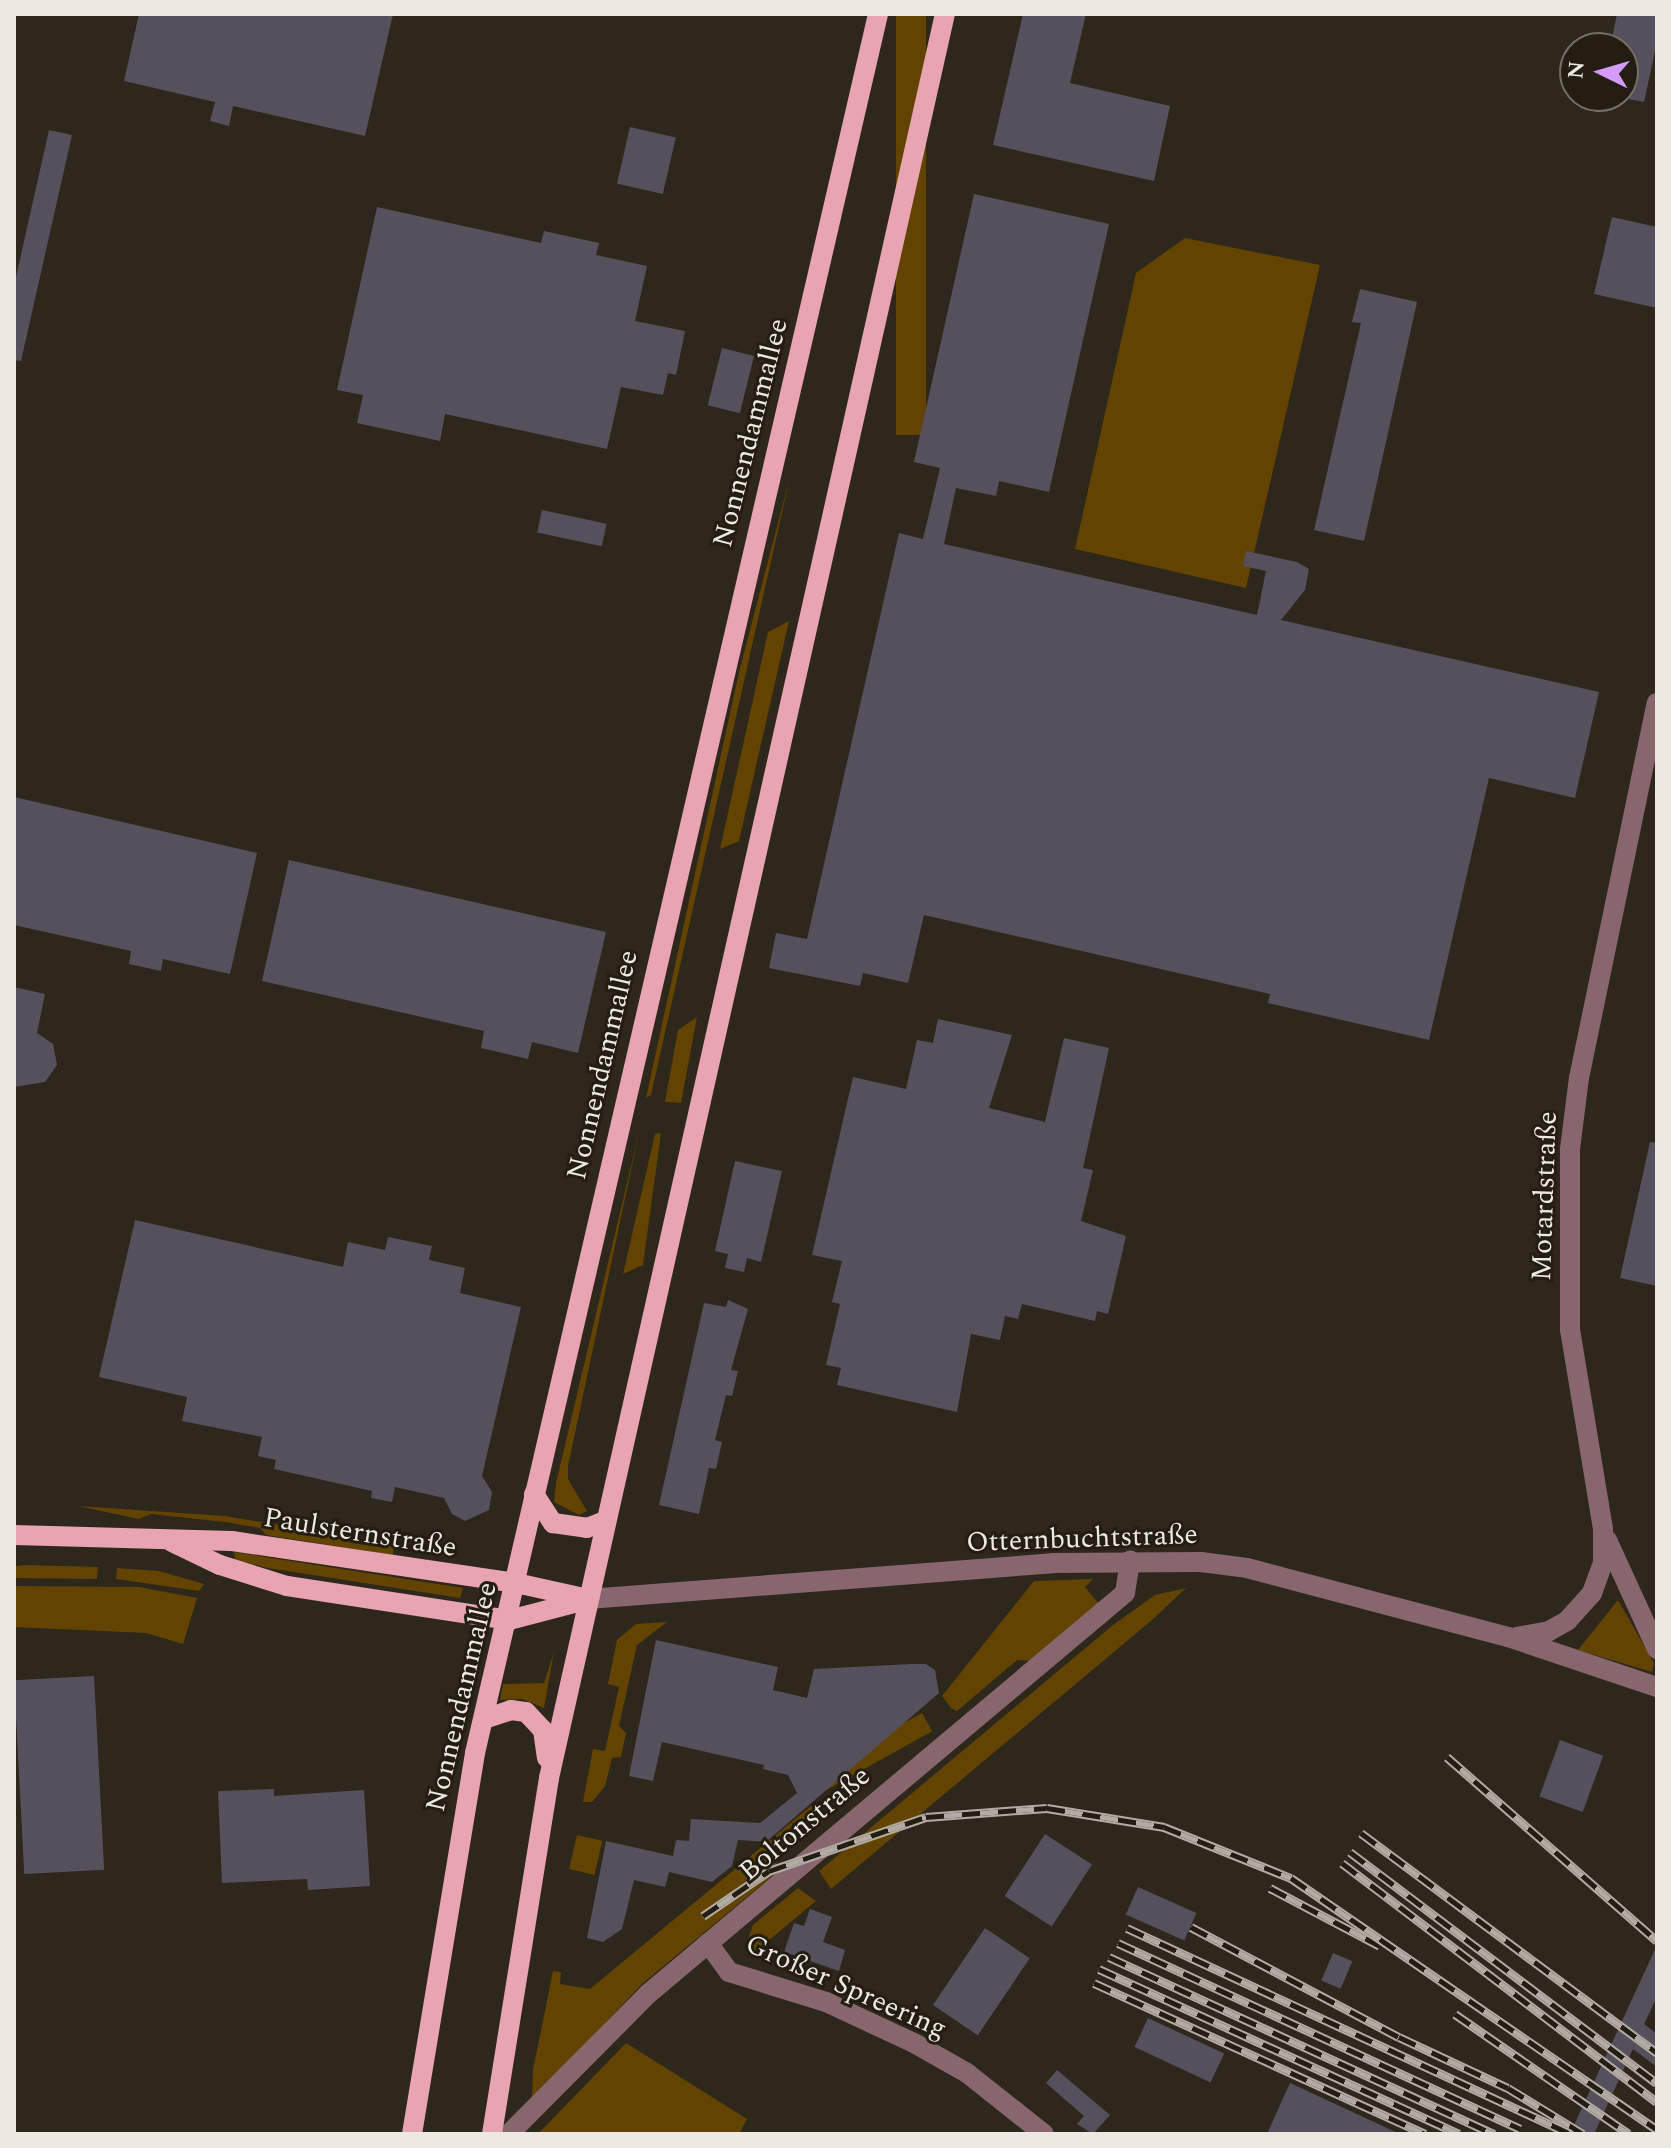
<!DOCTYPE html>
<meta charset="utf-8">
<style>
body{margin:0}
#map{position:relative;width:1671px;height:2148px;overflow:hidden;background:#2e271c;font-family:Spectral,serif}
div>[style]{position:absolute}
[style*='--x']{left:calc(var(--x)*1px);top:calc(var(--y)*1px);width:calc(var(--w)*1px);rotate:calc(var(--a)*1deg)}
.green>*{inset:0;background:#624400;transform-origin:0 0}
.building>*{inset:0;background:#56505d;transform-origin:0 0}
.minor>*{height:20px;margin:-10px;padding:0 10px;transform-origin:10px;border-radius:10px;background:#88666d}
.major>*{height:20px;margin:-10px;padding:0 10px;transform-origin:10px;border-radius:10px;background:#e9a4b2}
.rail>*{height:9px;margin-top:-4.5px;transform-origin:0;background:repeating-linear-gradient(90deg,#241e12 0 18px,#b1aba3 0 36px);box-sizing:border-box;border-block:2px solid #b1aba3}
span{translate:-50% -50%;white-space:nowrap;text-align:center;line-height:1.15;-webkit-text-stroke:6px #241e12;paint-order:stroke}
.street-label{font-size:28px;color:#ede8e1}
.frame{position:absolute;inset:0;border:16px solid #ede8e1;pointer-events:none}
.north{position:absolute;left:1559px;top:32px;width:80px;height:80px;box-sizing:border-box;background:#241e12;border:2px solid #746f65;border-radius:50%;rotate:275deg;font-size:22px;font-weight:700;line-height:32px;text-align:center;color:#ede8e1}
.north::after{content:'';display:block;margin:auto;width:28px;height:36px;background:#d59bfb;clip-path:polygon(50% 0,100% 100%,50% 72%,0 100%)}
</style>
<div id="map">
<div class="green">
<i style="left:896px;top:14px;width:30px;height:421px"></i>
<i style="clip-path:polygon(1185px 238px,1320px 265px,1246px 588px,1075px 549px,1136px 273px)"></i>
<i style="clip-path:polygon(790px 477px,651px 1095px,646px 1098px,739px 672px)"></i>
<i style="clip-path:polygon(789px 621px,739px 841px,720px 849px,768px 632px)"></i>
<i style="clip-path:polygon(697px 1017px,681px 1103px,665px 1102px,678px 1030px)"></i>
<i style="clip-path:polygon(640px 1128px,568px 1466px,568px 1479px,587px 1511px,579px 1515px,554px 1502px,556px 1483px)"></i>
<i style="clip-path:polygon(661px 1133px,643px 1265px,623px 1274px,655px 1134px)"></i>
<i style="clip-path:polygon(78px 1506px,225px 1516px,394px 1544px,393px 1555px,266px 1535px,260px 1528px,225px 1522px,151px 1514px,139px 1519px)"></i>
<i style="clip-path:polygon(234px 1552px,463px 1588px,460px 1598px,268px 1568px,235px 1560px)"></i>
<i style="clip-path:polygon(14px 1566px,26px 1565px,98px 1567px,97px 1579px,14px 1578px)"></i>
<i style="clip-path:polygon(117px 1568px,159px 1571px,204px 1584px,199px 1591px,116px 1579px)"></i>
<i style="clip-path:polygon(1093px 1579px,1085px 1587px,1099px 1604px,1031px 1661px,1017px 1660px,957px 1711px,951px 1708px,942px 1696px,1034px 1581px)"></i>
<i style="clip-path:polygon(14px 1586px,139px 1587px,197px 1598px,183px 1644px,146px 1633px,14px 1627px)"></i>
<i style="clip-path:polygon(1186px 1588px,1152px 1620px,831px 1889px,819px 1871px,1113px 1625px,1155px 1595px)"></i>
<i style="clip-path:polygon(1618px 1600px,1654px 1663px,1652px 1672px,1578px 1650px)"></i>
<i style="clip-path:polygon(667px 1622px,637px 1645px,619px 1726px,626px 1733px,621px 1757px,612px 1758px,605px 1786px,592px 1802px,583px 1802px,593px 1749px,605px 1751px,619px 1687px,608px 1684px,617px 1640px,636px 1624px)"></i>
<i style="clip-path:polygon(554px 1652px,544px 1708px,522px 1699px,500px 1700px,503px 1684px,544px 1683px)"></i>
<i style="left:922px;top:1713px;width:21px;height:126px;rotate:61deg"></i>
<i style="clip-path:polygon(811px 1806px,823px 1821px,778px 1858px,772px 1876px,642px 1984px,532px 2100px,533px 2070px,553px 1971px,561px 1972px,560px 1984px,590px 1989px)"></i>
<i style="left:577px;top:1835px;width:26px;height:35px;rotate:13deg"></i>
<i style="clip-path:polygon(798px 1888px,816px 1901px,750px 1956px,748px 1939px,753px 1925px)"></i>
<i style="clip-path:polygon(626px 2043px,747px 2119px,739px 2134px,538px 2134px)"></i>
</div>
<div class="building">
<i style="clip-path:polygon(139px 14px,393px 14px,365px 136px,233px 106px,229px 126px,210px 121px,215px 102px,124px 81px)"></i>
<i style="clip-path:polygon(1023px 14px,1086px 14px,1070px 83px,1170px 106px,1154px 181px,993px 145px)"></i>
<i style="clip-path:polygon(1617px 14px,1657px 14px,1657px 42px,1644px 102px,1623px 98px,1623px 48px,1610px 48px)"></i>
<i style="left:630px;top:127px;width:47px;height:58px;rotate:13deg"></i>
<i style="clip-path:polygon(49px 130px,72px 135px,21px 361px,14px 360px,14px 286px)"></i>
<i style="clip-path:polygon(974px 194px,1109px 224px,1049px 492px,999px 481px,996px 496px,956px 488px,944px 544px,1257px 615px,1266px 571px,1243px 566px,1246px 551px,1297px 562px,1309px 569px,1305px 590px,1281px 620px,1599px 692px,1575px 798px,1489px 778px,1429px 1040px,1268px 1003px,1270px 994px,924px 915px,908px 983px,863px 973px,860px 986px,769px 968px,776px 933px,807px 939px,899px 533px,923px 539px,940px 468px,914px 462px)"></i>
<i style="clip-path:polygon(377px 207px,541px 243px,544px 231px,599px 243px,596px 255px,647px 266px,635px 321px,685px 331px,676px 375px,668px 373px,663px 395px,621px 387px,607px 449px,445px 414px,440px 441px,357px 423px,363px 395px,337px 390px)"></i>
<i style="clip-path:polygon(1612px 217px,1657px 227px,1657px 308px,1594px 294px)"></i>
<i style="clip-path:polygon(1360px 289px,1417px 302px,1364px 541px,1314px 530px,1361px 323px,1352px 322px)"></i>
<i style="left:722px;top:348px;width:33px;height:59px;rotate:14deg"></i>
<i style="left:542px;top:510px;width:66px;height:23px;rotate:12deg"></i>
<i style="clip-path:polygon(14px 797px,257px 853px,230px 974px,163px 959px,161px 971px,129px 964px,131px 951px,14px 925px)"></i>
<i style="clip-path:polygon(289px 860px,606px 932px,578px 1053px,532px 1042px,528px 1059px,481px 1048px,484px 1031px,262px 981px)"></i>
<i style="clip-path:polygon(14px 987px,45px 994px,37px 1033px,53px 1044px,57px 1065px,45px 1082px,14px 1087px)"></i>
<i style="clip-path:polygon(938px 1019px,1012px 1035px,989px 1108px,1045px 1122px,1064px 1038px,1109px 1048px,1083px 1168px,1093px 1170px,1081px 1221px,1126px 1236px,1108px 1314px,1097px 1311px,1095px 1321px,1022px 1304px,1018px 1319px,1005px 1316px,1000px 1340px,971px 1334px,957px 1412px,837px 1385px,841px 1368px,826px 1365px,840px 1304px,832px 1302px,842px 1261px,812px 1255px,853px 1077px,906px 1089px,917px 1040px,933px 1043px)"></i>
<i style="clip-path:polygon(1650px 1142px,1657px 1143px,1657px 1286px,1620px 1278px)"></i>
<i style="clip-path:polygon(735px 1161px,782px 1171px,761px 1262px,747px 1258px,744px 1272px,725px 1268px,728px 1254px,715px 1251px)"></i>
<i style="clip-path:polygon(135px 1220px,343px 1267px,348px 1242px,385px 1250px,388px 1237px,432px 1246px,429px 1260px,465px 1268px,460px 1293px,521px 1307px,482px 1476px,492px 1492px,489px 1510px,465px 1521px,452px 1514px,444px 1498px,395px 1487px,392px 1502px,371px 1498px,372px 1491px,274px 1469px,276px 1460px,258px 1456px,262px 1437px,182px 1421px,187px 1397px,99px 1377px)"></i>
<i style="clip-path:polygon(728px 1300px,748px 1309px,731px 1370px,738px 1371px,732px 1396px,726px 1395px,715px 1440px,722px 1442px,716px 1469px,709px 1468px,699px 1514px,659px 1505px,704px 1303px,726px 1307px)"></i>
<i style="clip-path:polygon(656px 1640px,778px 1667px,773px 1690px,807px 1698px,814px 1669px,911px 1664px,926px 1664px,935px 1670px,939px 1693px,766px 1842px,738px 1840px,732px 1866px,712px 1882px,669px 1872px,665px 1887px,634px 1880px,622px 1929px,603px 1942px,587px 1938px,606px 1841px,673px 1856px,676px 1840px,689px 1841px,691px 1819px,760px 1823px,797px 1793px,788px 1775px,763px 1769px,764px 1765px,662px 1742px,653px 1781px,629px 1776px)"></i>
<i style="left:94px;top:1676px;width:194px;height:80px;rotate:87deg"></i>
<i style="left:1560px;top:1740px;width:46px;height:60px;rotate:20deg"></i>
<i style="clip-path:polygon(274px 1789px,274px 1796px,364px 1790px,370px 1886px,308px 1890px,307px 1879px,222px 1883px,218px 1791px)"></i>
<i style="left:1045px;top:1834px;width:56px;height:74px;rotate:33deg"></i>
<i style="left:1138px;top:1887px;width:64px;height:30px;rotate:24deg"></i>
<i style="clip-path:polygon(810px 1909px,832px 1917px,823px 1942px,845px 1950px,839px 1971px,784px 1952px,794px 1923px,804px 1926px)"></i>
<i style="left:985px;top:1928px;width:54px;height:93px;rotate:34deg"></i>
<i style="clip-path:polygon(1657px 1945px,1657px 1997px,1644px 2024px,1657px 2034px,1657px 2067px,1633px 2049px,1594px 2134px,1570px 2134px)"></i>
<i style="left:1333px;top:1953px;width:21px;height:30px;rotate:23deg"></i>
<i style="left:1148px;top:2018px;width:84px;height:32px;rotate:25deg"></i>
<i style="clip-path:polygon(1057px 2070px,1110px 2115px,1093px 2134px,1077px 2124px,1084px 2116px,1046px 2083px)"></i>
<i style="clip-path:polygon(1290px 2083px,1400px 2134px,1267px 2134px)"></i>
</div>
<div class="minor">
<i style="--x:1607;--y:1540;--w:120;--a:65.4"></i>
<i style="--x:588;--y:1599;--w:466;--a:-4.4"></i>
<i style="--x:1053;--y:1563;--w:148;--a:-0.4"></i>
<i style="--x:1201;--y:1562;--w:46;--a:7.4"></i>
<i style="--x:1247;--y:1568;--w:270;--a:14.8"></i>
<i style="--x:1508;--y:1637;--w:157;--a:18.6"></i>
<i style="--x:1516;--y:1637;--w:34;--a:-10"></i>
<i style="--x:1549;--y:1631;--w:21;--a:-29"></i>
<i style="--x:1567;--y:1621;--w:38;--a:-48"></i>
<i style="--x:1592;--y:1593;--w:33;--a:-70"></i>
<i style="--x:1603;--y:1562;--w:33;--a:-90"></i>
<i style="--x:1603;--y:1529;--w:202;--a:-99.4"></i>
<i style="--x:1570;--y:1330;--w:181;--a:-90"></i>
<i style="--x:1570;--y:1149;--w:72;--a:-82.8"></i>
<i style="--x:1579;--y:1078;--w:383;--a:-78.3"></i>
<i style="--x:708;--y:1943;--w:36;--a:54"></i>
<i style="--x:729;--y:1972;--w:102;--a:17.2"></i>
<i style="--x:826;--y:2002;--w:97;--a:25"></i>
<i style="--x:914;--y:2043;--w:61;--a:29.5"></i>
<i style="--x:967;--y:2073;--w:98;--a:38.4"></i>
<i style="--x:509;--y:2134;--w:197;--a:-45.2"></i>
<i style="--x:648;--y:1994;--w:623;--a:-40.05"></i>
<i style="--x:1125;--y:1593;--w:33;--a:-81"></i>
</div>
<div class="major">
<i style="--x:534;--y:1494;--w:35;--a:57"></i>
<i style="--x:553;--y:1523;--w:34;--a:8"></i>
<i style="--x:587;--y:1528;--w:19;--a:-21"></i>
<i style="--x:14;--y:1535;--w:218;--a:1.6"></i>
<i style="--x:232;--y:1541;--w:287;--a:8.4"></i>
<i style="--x:516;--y:1583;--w:74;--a:12.5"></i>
<i style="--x:172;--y:1542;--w:53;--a:25.6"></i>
<i style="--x:220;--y:1565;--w:70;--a:17.4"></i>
<i style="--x:287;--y:1586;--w:225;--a:8.7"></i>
<i style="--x:509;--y:1620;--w:75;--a:-14.6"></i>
<i style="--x:484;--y:1719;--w:28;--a:-18"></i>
<i style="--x:511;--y:1710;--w:15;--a:8"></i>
<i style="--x:526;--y:1712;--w:25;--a:47"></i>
<i style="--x:543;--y:1730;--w:28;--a:82"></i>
<i style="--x:412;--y:2134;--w:386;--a:-80.6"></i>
<i style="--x:475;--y:1753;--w:1785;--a:-76.95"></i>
<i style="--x:492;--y:2134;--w:361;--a:-80.9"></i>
<i style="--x:549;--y:1778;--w:1808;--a:-77.35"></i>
</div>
<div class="rail">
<i style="--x:1447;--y:1757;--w:279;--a:41.2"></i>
<i style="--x:1361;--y:1833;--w:369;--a:36.6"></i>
<i style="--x:1350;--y:1852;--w:384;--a:37"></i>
<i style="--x:1342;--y:1863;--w:395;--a:37.2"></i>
<i style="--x:1270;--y:1888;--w:124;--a:27.8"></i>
<i style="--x:703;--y:1916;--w:80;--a:-34.3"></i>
<i style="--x:769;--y:1871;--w:166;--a:-19"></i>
<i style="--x:926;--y:1817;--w:121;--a:-4.3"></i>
<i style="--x:1047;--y:1808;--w:119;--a:9.2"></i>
<i style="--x:1164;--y:1827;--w:137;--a:21.9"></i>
<i style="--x:1291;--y:1878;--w:444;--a:34.5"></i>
<i style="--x:1191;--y:1927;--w:235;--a:27.9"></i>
<i style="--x:1399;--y:2037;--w:120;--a:25.1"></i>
<i style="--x:1508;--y:2088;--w:88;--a:31.5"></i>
<i style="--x:1127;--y:1928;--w:489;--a:24.9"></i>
<i style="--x:1118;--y:1943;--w:443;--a:24.8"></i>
<i style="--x:1109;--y:1957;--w:424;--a:24.7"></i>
<i style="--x:1099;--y:1969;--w:396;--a:24.6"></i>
<i style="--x:1094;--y:1983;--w:364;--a:24.5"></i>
<i style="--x:1455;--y:2014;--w:211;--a:34.6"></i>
</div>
<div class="street-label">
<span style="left:751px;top:433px;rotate:-76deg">Nonnendammallee</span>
<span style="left:603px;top:1065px;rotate:-77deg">Nonnendammallee</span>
<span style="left:1545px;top:1196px;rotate:-88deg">Motardstraße</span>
<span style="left:360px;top:1533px;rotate:9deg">Paulsternstraße</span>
<span style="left:1082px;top:1539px;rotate:-2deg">Otternbuchtstraße</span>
<span style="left:462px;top:1697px;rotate:-77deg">Nonnendammallee</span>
<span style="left:805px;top:1824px;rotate:-40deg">Boltonstraße</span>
<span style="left:846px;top:1987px;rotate:24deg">Großer Spreering</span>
</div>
<div class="frame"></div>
<div class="north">N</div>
</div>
